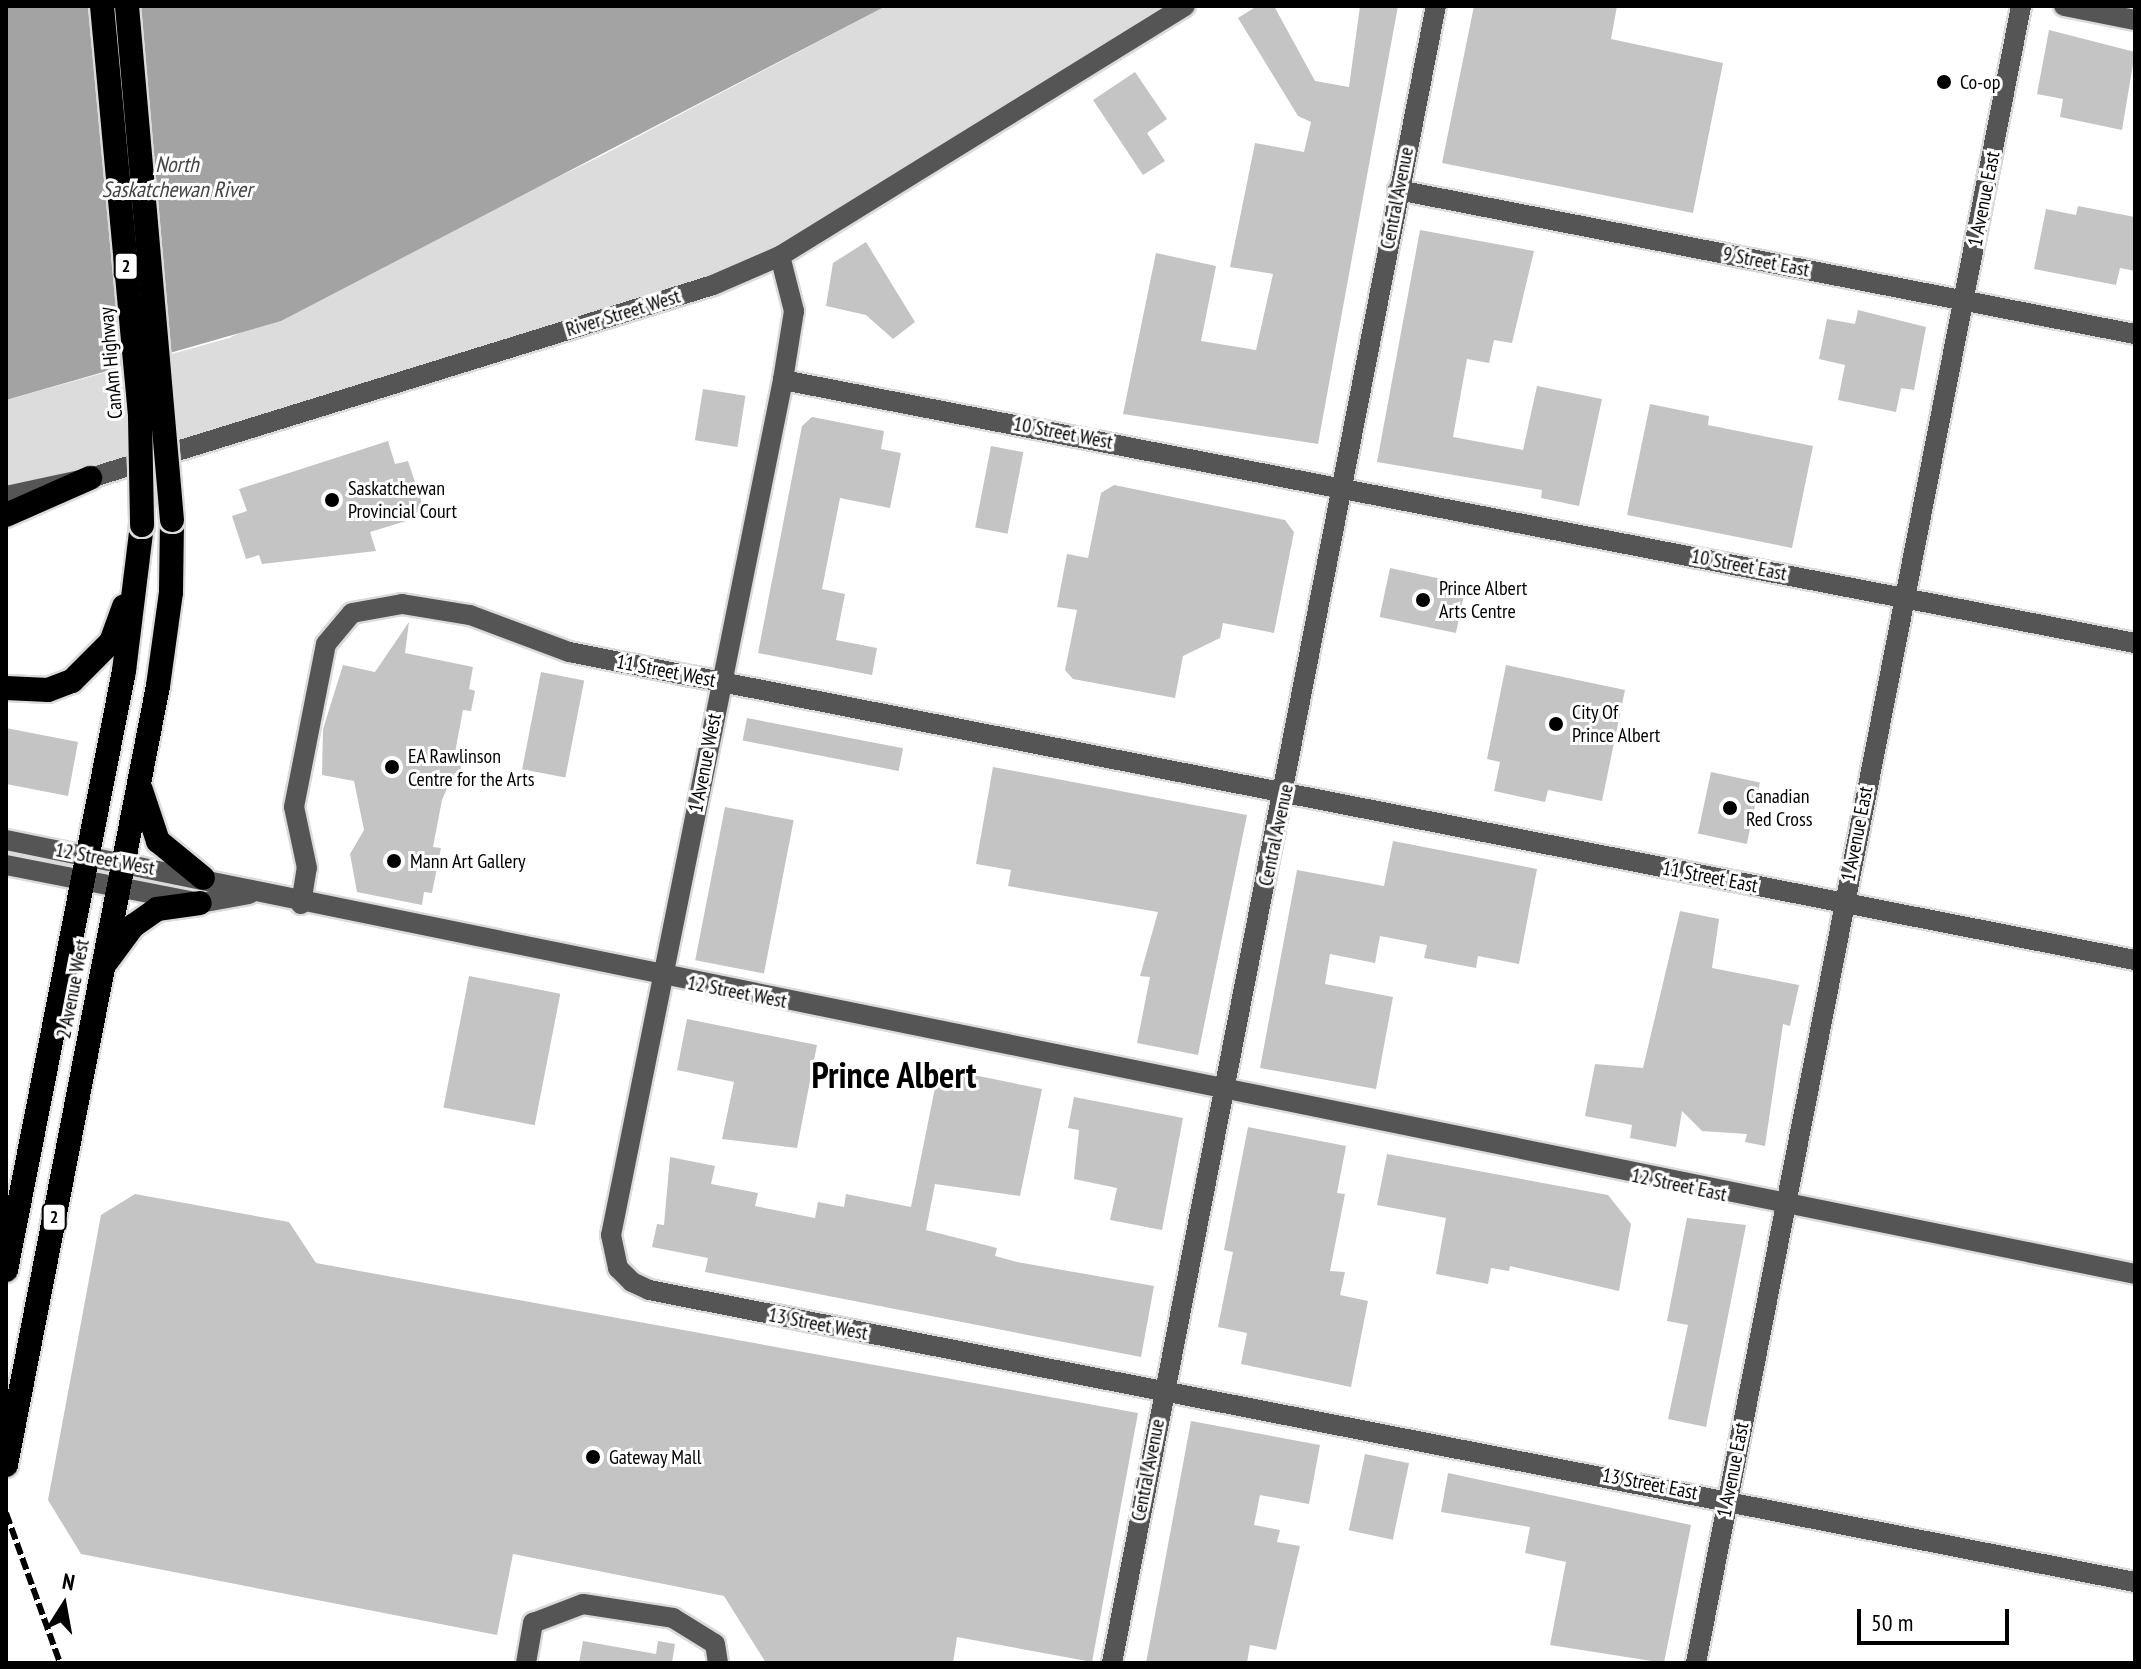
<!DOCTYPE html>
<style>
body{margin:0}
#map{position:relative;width:2141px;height:1669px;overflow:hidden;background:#fff;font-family:"PT Sans Narrow",sans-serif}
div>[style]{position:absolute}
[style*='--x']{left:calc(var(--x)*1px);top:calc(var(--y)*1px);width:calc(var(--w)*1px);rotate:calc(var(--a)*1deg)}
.green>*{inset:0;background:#dcdcdc}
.water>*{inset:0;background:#a3a3a3}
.building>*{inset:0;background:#c4c4c4;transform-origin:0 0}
.roads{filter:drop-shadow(2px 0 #dbdbdb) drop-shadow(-2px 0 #dbdbdb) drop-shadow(0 2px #dbdbdb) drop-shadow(0 -2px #dbdbdb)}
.minor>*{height:20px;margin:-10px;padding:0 10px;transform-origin:10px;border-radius:10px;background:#555}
.highway>*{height:24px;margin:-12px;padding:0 12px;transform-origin:12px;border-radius:12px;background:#000}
.rail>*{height:6px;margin-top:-3px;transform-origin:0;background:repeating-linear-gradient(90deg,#000 0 12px,transparent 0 16px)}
.bridges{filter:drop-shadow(2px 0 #dbdbdb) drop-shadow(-2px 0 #dbdbdb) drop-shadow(0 2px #dbdbdb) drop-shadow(0 -2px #dbdbdb)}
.highway-bridge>*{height:24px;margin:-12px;padding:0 12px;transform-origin:12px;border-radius:12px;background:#000}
.dots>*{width:22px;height:22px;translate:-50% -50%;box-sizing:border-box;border:4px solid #fff;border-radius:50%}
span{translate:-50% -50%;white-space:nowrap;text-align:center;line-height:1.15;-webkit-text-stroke:6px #fff;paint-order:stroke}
.shield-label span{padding:2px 6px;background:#fff;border:2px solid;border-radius:6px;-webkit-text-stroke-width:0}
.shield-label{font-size:18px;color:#000;font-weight:700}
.poi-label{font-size:20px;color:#000}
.left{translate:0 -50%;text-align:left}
.street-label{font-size:20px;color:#000}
.water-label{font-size:22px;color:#444;font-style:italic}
.town-label{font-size:36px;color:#000;font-weight:700}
.frame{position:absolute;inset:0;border:8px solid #000;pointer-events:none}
.north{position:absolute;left:24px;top:1565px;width:80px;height:80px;-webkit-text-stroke:6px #fff;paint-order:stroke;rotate:11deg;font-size:22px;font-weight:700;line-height:32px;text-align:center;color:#000}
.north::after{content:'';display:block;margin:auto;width:28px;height:36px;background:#000;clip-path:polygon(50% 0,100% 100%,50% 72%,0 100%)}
.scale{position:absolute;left:1857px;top:1609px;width:152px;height:36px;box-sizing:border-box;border:4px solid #000;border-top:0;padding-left:10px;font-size:24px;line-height:28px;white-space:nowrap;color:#000;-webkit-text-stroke:6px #fff;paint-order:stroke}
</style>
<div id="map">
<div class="green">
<i style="clip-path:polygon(886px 6px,1191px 6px,795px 256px,172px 444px,6px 487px,6px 400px,229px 338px,599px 157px)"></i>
</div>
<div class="water">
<i style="clip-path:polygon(6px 6px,886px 6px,281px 321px,6px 400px)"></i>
</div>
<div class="building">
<i style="clip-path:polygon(1257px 6px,1274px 6px,1315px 81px,1349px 87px,1360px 6px,1398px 6px,1318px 444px,1123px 414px,1156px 253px,1216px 266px,1201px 341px,1256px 350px,1273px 274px,1230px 267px,1255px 143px,1304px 152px,1311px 122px,1298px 116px,1238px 18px)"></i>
<i style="clip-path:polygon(1474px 6px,1617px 6px,1611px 39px,1723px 63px,1693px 213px,1442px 163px)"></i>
<i style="clip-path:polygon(2049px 30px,2135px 52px,2122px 130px,2060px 117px,2063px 99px,2037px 94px)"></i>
<i style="clip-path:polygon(1135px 72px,1167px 119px,1147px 133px,1165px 161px,1143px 175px,1093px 100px)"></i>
<i style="clip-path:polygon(2078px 206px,2135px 217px,2135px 271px,2120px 268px,2116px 285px,2034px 269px,2046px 209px,2076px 215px)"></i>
<i style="clip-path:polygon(1420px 230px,1534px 251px,1512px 343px,1494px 340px,1489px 363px,1467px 359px,1453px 437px,1523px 450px,1537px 386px,1602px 399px,1579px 506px,1541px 498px,1542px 490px,1377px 462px)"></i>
<i style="clip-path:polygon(866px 242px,915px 322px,893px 339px,866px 315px,826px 306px,833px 263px)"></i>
<i style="clip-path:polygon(1858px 310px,1926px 327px,1914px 390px,1901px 388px,1896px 412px,1838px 400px,1845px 365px,1819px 359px,1827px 319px,1855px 324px)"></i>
<i style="left:703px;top:389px;width:43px;height:52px;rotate:9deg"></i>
<i style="clip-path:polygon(1650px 404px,1709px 416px,1708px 425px,1813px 446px,1792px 548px,1627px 515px)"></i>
<i style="clip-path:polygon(812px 417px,884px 431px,881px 449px,901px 453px,890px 508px,840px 498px,822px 589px,845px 594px,836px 640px,877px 648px,872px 675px,758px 653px,802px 426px)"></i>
<i style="clip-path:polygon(388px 441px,395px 464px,408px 461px,426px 515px,370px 532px,376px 551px,262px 564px,259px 555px,246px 559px,232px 516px,247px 511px,239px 489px)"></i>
<i style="left:991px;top:446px;width:33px;height:83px;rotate:11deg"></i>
<i style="clip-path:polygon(1114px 485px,1285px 520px,1294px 532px,1274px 633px,1223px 623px,1220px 638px,1183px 656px,1175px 698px,1073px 679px,1065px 670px,1077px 610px,1057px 607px,1067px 554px,1088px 558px,1101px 493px)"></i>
<i style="left:1390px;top:568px;width:78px;height:50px;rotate:12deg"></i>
<i style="clip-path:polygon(409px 622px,405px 653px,473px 667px,469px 689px,475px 691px,471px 711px,463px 710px,454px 758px,462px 759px,459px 779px,452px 777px,442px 800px,433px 847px,441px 848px,432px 893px,424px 892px,422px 905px,357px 892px,350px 854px,364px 830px,354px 781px,322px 775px,323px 729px,343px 665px,375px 672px)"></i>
<i style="clip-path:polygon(1506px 665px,1625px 690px,1602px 801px,1548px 790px,1545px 802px,1494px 791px,1500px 762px,1487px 759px)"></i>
<i style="left:541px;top:672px;width:44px;height:99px;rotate:11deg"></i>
<i style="left:747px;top:718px;width:159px;height:23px;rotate:11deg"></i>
<i style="clip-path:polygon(6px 728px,78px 742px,68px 796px,6px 784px)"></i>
<i style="clip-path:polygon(993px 767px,1247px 815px,1198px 1055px,1137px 1043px,1150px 977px,1140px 976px,1158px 912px,1008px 886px,1011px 870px,976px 864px)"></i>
<i style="left:1711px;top:772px;width:50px;height:63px;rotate:12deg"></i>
<i style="left:725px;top:807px;width:70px;height:156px;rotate:11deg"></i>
<i style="clip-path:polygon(1393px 841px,1537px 869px,1519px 964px,1478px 956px,1476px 968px,1424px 958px,1427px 945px,1380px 936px,1375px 963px,1330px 954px,1325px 984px,1393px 997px,1376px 1089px,1260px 1068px,1297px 870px,1384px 886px)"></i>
<i style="clip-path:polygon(1680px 911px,1719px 919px,1712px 968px,1799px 985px,1790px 1026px,1783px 1024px,1765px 1146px,1745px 1142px,1747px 1134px,1702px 1131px,1682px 1111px,1676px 1147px,1630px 1138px,1632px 1125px,1585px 1116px,1595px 1064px,1643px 1068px)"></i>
<i style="left:469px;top:976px;width:93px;height:134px;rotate:11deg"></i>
<i style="clip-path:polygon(687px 1019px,817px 1045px,797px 1148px,722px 1139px,734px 1082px,677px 1070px)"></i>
<i style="clip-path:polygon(939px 1068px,1042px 1089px,1020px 1196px,935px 1184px,926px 1230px,997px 1248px,995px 1256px,1017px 1262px,1154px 1286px,1141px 1357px,705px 1272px,708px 1258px,652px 1247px,657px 1224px,664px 1225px,670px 1157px,715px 1166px,711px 1184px,758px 1193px,755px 1206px,815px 1218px,818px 1202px,844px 1207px,846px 1194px,911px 1207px)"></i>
<i style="clip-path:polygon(1074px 1097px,1183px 1118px,1162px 1230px,1110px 1220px,1117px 1188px,1074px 1179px,1079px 1130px,1068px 1128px)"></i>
<i style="clip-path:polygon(1248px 1127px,1346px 1146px,1337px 1193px,1345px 1194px,1330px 1271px,1345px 1272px,1340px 1295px,1368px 1301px,1351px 1387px,1241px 1364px,1247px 1333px,1218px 1327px,1233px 1252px,1224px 1250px)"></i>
<i style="clip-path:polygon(1387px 1154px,1608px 1195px,1631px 1224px,1619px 1291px,1510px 1266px,1509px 1271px,1491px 1268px,1488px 1284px,1436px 1274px,1446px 1218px,1377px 1205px)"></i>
<i style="clip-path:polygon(135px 1194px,289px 1222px,316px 1263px,1138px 1413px,1092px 1662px,957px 1637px,953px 1663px,766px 1663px,724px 1596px,513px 1554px,497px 1635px,81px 1554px,48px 1500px,101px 1215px)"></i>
<i style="clip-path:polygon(1687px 1218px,1746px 1225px,1706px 1427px,1668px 1419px,1688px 1325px,1667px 1321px)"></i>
<i style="clip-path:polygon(1191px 1421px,1320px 1445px,1309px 1504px,1260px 1495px,1254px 1525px,1280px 1530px,1277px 1542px,1300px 1546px,1276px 1650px,1250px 1645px,1247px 1663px,1146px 1663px)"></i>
<i style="left:1365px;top:1454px;width:45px;height:78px;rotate:12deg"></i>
<i style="clip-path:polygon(1448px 1473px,1691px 1525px,1664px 1663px,1550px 1645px,1566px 1562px,1525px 1553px,1530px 1527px,1441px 1512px)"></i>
<i style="clip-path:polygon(583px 1641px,656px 1654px,658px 1641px,675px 1644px,672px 1663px,579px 1663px)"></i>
</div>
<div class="roads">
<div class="minor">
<i style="--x:2064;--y:6;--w:72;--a:11.2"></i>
<i style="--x:1398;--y:190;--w:751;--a:11.06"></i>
<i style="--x:780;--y:256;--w:57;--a:75.7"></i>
<i style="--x:794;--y:311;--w:70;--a:99.1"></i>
<i style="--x:783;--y:380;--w:872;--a:101.37"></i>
<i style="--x:611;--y:1235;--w:34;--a:78"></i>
<i style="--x:618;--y:1268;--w:20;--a:45"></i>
<i style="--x:632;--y:1282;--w:19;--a:25"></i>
<i style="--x:649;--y:1290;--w:1514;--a:11.12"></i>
<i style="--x:783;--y:380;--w:1377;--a:11.01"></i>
<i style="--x:6;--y:496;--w:86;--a:-12.1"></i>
<i style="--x:90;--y:478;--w:652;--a:-17.21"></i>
<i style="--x:713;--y:285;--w:73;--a:-23.4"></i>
<i style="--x:780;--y:256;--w:476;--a:-31.7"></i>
<i style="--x:6;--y:840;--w:2173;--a:11.52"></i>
<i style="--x:6;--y:865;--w:198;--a:11.1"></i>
<i style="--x:200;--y:903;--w:50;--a:-10.4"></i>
<i style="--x:301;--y:904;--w:36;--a:-81"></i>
<i style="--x:307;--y:868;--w:62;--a:-102"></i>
<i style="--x:294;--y:807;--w:166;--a:-78.9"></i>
<i style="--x:326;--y:644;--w:40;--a:-50"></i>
<i style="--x:352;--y:613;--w:51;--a:-10.2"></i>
<i style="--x:402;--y:604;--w:69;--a:9.2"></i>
<i style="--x:470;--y:615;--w:106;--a:20.5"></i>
<i style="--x:569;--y:652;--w:1596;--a:11.13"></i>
<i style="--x:526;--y:1663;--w:41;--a:-80.1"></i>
<i style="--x:533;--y:1623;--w:53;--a:-20.8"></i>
<i style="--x:583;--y:1604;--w:91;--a:8.8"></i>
<i style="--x:673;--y:1618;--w:49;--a:31.8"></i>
<i style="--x:715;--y:1644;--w:19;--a:81"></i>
<i style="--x:1112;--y:1663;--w:1688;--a:-78.94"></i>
<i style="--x:1696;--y:1663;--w:1689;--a:-78.9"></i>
</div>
<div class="highway">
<i style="--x:6;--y:515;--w:92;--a:-23.8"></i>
<i style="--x:6;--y:688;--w:42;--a:2.7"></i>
<i style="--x:48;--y:690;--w:26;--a:-21"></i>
<i style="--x:72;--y:681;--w:55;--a:-45"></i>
<i style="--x:111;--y:642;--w:38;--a:-70"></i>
<i style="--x:141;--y:790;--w:54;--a:71.6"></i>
<i style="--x:158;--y:841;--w:58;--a:39.4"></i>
<i style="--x:107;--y:961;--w:44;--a:-53.4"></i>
<i style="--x:133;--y:926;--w:29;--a:-35"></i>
<i style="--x:157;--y:909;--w:43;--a:-7.9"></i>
<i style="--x:6;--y:1270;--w:611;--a:-78.86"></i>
<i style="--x:124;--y:671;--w:147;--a:-83"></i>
<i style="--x:6;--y:1465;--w:794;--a:-78.96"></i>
<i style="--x:158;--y:686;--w:95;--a:-82.1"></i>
<i style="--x:171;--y:592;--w:72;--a:-89.2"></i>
</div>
</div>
<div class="rail">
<i style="--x:6;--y:1513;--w:159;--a:70.2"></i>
</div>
<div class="bridges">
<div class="highway-bridge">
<i style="--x:102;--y:6;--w:413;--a:84.7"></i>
<i style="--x:140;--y:417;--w:108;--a:88.9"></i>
<i style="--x:127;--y:6;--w:516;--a:85"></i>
</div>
</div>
<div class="dots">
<i style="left:1944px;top:82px;background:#000"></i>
<i style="left:332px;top:500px;background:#000"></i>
<i style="left:1423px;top:600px;background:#000"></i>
<i style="left:1556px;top:724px;background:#000"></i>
<i style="left:392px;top:767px;background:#000"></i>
<i style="left:1730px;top:808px;background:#000"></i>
<i style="left:394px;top:861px;background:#000"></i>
<i style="left:593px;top:1457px;background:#000"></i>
</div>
<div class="shield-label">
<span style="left:126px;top:266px">2</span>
<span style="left:54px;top:1217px">2</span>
</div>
<div class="poi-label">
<span class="left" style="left:1960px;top:82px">Co-op</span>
<span class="left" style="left:348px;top:500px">Saskatchewan<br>Provincial Court</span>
<span class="left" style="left:1439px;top:600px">Prince Albert<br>Arts Centre</span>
<span class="left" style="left:1572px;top:724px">City Of<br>Prince Albert</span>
<span class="left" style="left:408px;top:768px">EA Rawlinson<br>Centre for the Arts</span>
<span class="left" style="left:1746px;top:808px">Canadian<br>Red Cross</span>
<span class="left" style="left:410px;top:861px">Mann Art Gallery</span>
<span class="left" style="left:609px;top:1457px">Gateway Mall</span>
</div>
<div class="street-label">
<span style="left:1397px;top:198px;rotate:-79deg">Central Avenue</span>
<span style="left:1984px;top:199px;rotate:-79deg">1 Avenue East</span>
<span style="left:1766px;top:262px;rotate:11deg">9 Street East</span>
<span style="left:623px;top:313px;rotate:-17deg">River Street West</span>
<span style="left:111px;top:363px;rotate:-95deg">CanAm Highway</span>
<span style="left:1063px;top:433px;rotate:11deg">10 Street West</span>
<span style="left:1739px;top:565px;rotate:11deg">10 Street East</span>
<span style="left:666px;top:671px;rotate:11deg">11 Street West</span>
<span style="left:705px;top:763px;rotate:-79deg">1 Avenue West</span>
<span style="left:1857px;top:834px;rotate:-79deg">1 Avenue East</span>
<span style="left:1276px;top:835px;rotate:-78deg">Central Avenue</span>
<span style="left:105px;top:859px;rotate:11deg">12 Street West</span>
<span style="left:1710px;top:877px;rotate:11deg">11 Street East</span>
<span style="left:73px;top:989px;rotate:-79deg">2 Avenue West</span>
<span style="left:737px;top:992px;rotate:11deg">12 Street West</span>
<span style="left:1679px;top:1185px;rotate:12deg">12 Street East</span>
<span style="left:818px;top:1324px;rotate:11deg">13 Street West</span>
<span style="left:1148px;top:1470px;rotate:-79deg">Central Avenue</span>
<span style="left:1733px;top:1470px;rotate:-79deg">1 Avenue East</span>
<span style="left:1650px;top:1484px;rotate:11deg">13 Street East</span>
</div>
<div class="water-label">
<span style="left:177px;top:177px">North<br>Saskatchewan River</span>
</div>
<div class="town-label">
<span style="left:894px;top:1075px">Prince Albert</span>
</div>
<div class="frame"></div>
<div class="north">N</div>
<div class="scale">50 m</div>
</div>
